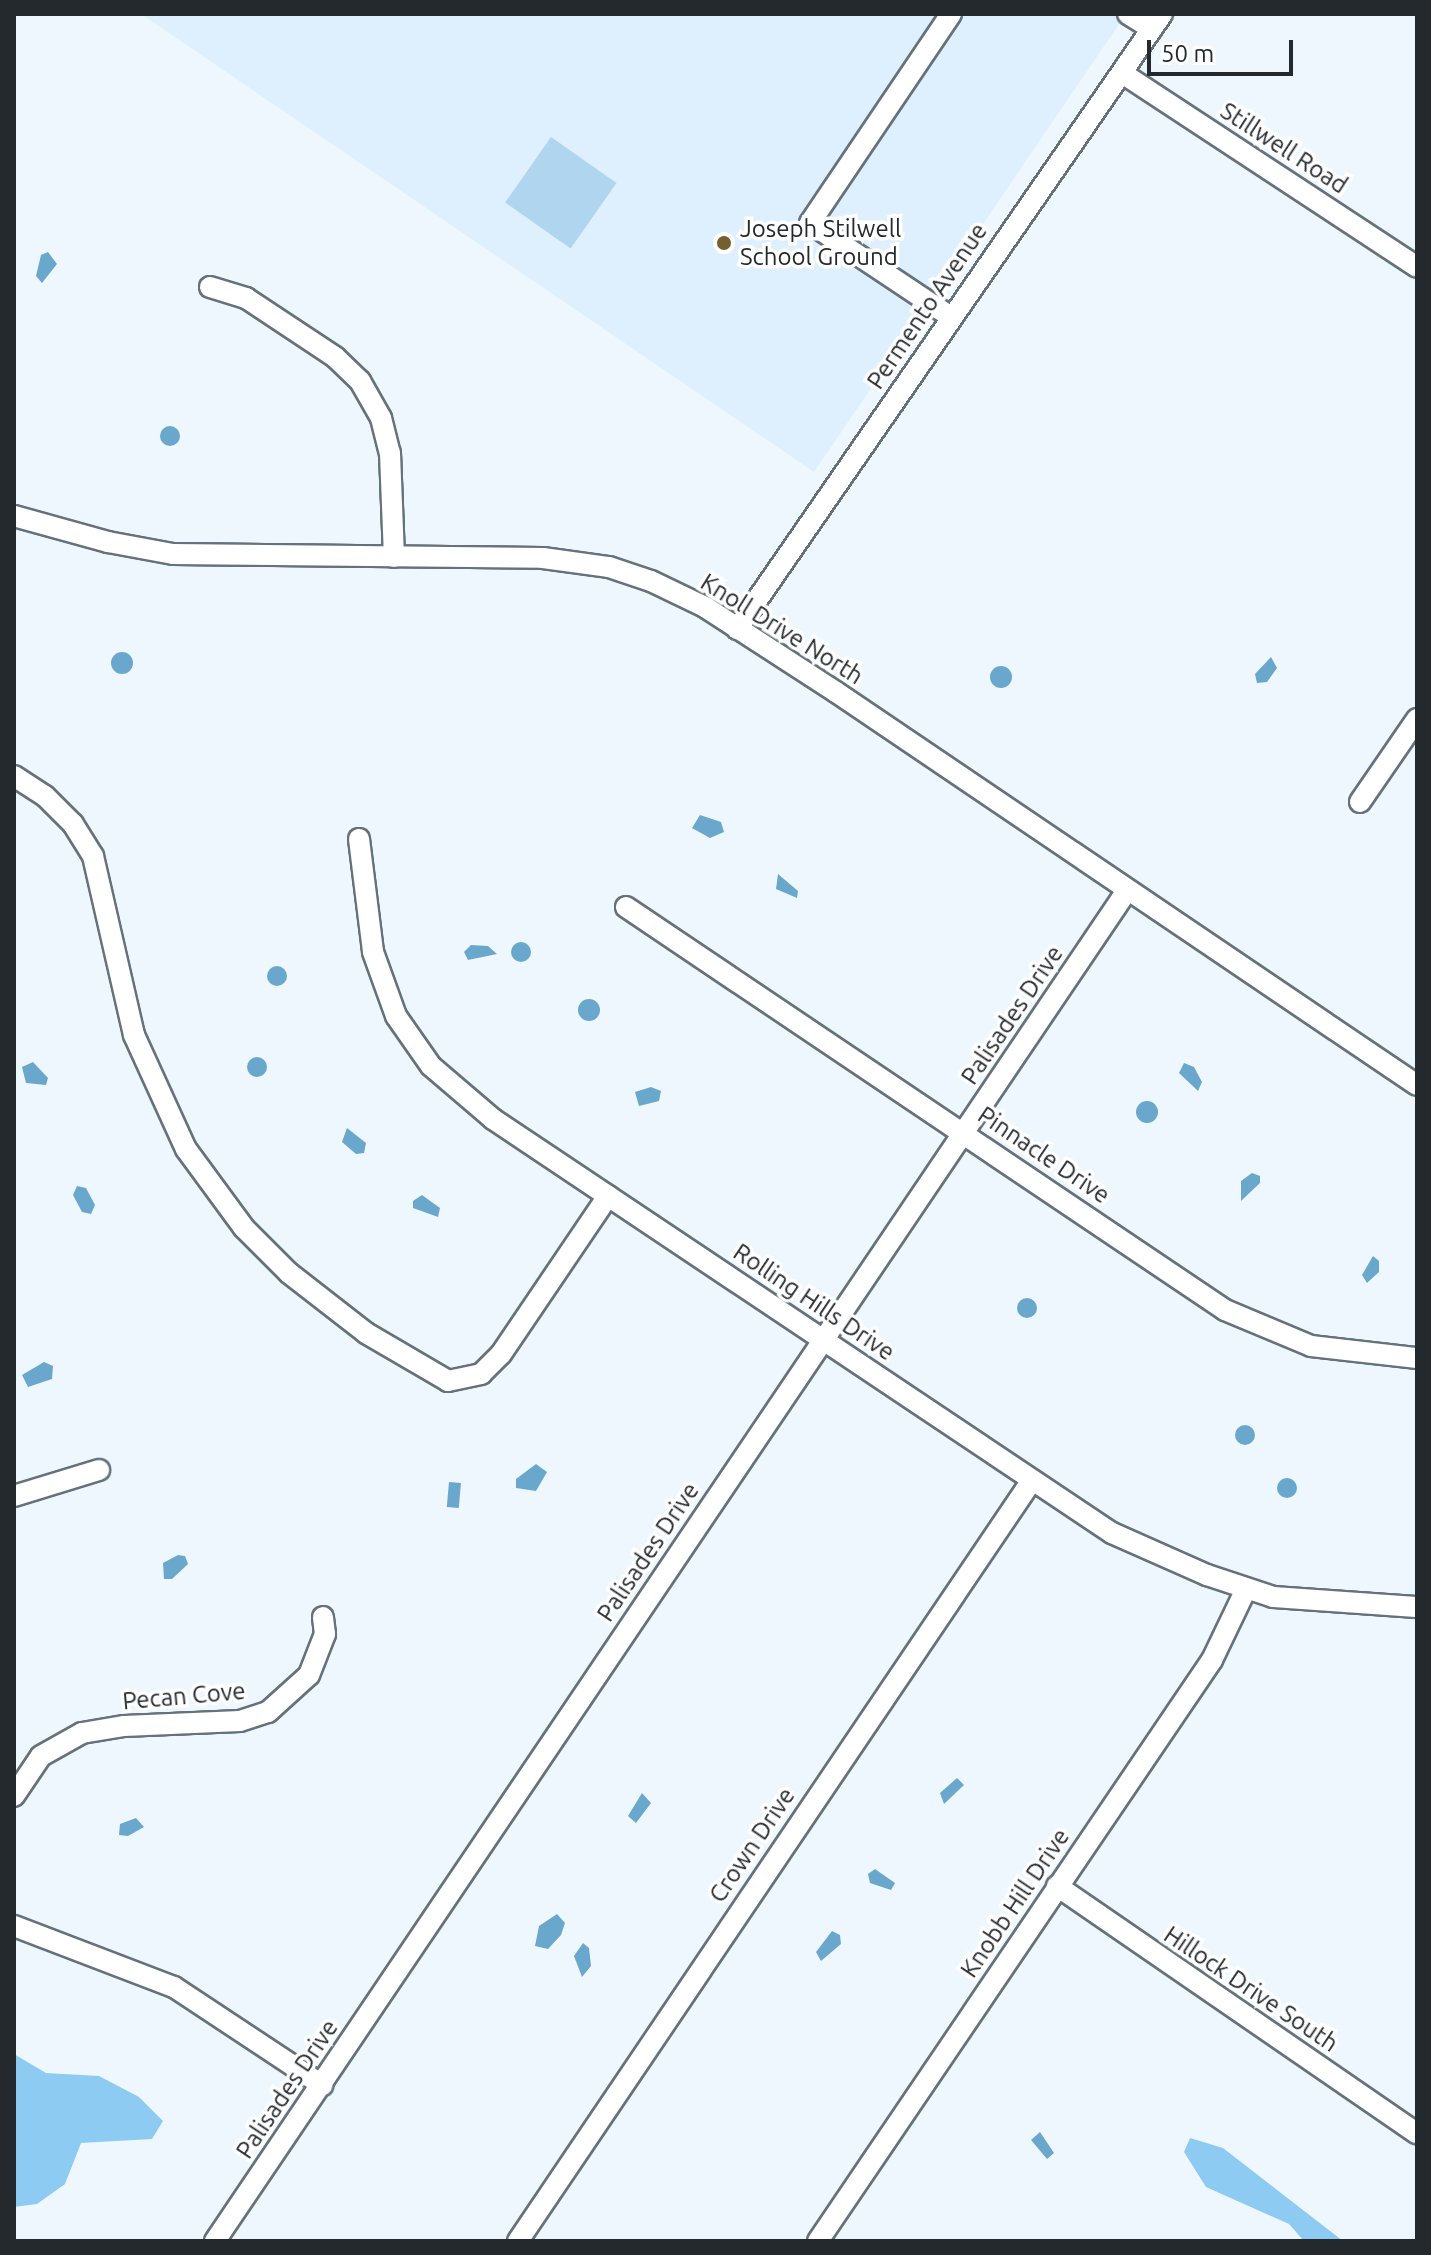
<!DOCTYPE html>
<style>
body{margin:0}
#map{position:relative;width:1431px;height:2255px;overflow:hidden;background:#eef7fe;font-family:Ubuntu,sans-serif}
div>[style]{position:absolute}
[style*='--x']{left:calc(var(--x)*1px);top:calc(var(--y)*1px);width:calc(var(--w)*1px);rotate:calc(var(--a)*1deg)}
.built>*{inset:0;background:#def0fd}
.green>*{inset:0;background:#afd5ef;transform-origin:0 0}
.forest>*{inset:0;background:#8dcbf3}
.water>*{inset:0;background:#6aa7cd;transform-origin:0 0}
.round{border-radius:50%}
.roads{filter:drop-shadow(2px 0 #65727c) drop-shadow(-2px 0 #65727c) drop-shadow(0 2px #65727c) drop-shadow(0 -2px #65727c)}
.minor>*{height:20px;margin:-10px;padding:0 10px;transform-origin:10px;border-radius:10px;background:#fff}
.dots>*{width:22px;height:22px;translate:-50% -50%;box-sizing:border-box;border:4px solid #fff;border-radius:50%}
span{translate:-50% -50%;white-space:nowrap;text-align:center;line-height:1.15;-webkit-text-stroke:7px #fff;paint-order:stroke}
.street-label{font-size:24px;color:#23292d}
.poi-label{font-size:24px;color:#23292d}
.left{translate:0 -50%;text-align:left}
.frame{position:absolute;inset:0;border:16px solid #23292d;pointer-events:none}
.scale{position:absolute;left:1147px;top:40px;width:146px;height:36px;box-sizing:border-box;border:4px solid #23292d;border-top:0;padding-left:10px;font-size:24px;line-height:28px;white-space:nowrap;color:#23292d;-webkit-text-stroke:6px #fff;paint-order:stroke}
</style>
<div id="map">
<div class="built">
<i style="clip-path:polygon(141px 14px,1126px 14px,814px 472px)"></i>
</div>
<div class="green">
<i style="left:551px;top:137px;width:80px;height:80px;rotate:35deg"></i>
</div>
<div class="forest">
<i style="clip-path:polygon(14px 2054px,46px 2073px,99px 2076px,139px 2097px,163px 2121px,152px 2139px,81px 2143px,65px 2184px,37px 2204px,14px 2207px)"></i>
<i style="clip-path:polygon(1190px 2138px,1223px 2148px,1343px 2241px,1304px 2241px,1289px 2224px,1206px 2187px,1184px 2152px)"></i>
</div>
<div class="water">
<i style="clip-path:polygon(48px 252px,57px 264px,42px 283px,36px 276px,41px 255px)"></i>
<i class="round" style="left:160px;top:426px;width:20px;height:20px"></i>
<i class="round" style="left:111px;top:652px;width:22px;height:22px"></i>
<i style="clip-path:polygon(1271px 657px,1277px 668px,1267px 682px,1257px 683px,1255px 674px)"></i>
<i class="round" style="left:990px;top:666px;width:22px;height:22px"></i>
<i style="clip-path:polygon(700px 815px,721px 822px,724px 832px,710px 838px,692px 828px)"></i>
<i style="clip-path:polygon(778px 874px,798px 891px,797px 898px,776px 889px)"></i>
<i class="round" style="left:511px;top:942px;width:20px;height:20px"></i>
<i style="clip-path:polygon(471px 945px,488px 946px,497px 954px,468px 960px,464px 952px)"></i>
<i class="round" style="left:267px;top:966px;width:20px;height:20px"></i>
<i class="round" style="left:578px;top:999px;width:22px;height:22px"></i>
<i class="round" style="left:247px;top:1057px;width:20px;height:20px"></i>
<i style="clip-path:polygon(33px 1062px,48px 1078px,46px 1085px,26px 1083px,22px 1067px)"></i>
<i style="clip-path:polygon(1184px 1063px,1194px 1067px,1202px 1082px,1198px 1091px,1179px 1073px)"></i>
<i style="clip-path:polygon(651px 1087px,661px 1091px,659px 1101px,639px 1106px,635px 1092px)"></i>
<i class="round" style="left:1136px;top:1101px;width:22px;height:22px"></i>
<i style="clip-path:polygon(347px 1128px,366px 1143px,364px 1153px,356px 1154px,342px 1142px)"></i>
<i style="clip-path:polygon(1252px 1173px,1260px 1176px,1260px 1183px,1241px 1201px,1241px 1181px)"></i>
<i style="clip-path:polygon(77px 1186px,86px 1188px,95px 1205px,91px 1214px,82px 1212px,73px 1195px)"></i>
<i style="clip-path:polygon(422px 1195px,440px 1208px,438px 1217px,413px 1208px,413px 1201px)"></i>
<i style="clip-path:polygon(1373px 1256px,1379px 1261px,1379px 1272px,1367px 1283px,1362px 1275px)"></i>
<i class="round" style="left:1017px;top:1298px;width:20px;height:20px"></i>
<i style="clip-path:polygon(44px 1362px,53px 1366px,52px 1379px,28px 1387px,22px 1375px)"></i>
<i class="round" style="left:1235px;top:1425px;width:20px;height:20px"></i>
<i style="clip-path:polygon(536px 1464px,547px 1472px,536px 1491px,516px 1488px,516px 1479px)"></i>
<i class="round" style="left:1277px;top:1478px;width:20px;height:20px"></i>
<i style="left:449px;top:1482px;width:12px;height:25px;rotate:5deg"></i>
<i style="clip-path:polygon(178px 1555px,185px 1556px,188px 1564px,172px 1579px,164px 1579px,163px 1563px)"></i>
<i style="clip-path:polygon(957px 1778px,964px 1785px,944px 1804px,940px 1793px)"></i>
<i style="clip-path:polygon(642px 1793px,651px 1803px,636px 1823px,628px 1816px)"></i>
<i style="clip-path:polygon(136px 1818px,144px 1827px,128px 1836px,119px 1835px,120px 1824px)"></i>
<i style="clip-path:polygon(875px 1869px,895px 1883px,891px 1890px,870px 1883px,868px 1874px)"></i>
<i style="clip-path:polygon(557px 1914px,565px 1923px,561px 1935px,548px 1949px,535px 1946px,539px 1926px)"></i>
<i style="clip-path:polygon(832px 1931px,840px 1935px,841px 1944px,821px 1961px,816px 1952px)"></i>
<i style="clip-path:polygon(583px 1943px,589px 1948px,591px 1966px,582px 1977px,574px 1956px)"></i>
<i style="clip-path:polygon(1040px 2132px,1054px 2153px,1047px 2159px,1031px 2140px)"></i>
</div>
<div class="roads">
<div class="minor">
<i style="--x:951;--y:14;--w:252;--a:124"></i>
<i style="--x:810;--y:223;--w:169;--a:33.7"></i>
<i style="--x:1128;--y:14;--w:28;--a:32"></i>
<i style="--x:1122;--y:73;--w:353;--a:33.3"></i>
<i style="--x:210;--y:287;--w:38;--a:17"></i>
<i style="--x:246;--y:298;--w:107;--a:33.5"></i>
<i style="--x:335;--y:357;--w:35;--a:44"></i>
<i style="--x:360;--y:381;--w:43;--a:60.4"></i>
<i style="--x:381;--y:418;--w:36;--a:76"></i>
<i style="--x:390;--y:453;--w:104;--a:87.8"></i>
<i style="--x:14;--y:516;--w:98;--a:15.5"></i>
<i style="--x:108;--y:542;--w:66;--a:10.5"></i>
<i style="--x:173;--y:554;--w:370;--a:0.6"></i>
<i style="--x:543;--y:558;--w:67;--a:7.8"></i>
<i style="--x:609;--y:567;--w:44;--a:18.4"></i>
<i style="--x:651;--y:581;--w:60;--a:25.7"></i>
<i style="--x:705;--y:607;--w:156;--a:33"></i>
<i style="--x:836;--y:692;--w:701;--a:34.08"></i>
<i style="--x:737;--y:629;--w:748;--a:-55.35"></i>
<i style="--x:14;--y:776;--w:37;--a:33"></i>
<i style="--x:45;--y:796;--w:40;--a:45"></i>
<i style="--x:73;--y:824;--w:38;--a:58"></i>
<i style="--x:93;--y:856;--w:184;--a:77.1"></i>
<i style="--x:134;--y:1035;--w:125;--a:65.5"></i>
<i style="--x:186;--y:1149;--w:98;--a:53.7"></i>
<i style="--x:244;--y:1228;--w:64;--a:45"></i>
<i style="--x:289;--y:1273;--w:98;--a:37.9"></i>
<i style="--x:366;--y:1333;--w:95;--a:30.3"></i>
<i style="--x:448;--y:1381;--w:34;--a:-12"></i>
<i style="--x:481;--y:1374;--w:28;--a:-45"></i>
<i style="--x:501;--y:1354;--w:191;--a:-55.9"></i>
<i style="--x:1360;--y:802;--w:101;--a:-55.5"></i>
<i style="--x:359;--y:839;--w:114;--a:82.9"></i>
<i style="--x:373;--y:952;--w:68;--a:70.2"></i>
<i style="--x:396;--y:1016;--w:61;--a:55"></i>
<i style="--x:431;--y:1066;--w:82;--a:40.5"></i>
<i style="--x:493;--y:1119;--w:745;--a:33.78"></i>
<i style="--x:1112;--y:1533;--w:104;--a:23.9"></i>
<i style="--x:1207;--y:1575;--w:70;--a:18.4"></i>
<i style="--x:1273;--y:1597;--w:144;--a:4"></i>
<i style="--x:626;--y:907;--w:722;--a:33.93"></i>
<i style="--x:1225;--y:1310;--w:93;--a:22.7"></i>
<i style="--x:1311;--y:1346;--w:107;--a:6.5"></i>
<i style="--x:14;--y:1496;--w:89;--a:-17"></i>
<i style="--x:14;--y:1796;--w:48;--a:-56"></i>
<i style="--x:41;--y:1756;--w:47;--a:-29.3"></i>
<i style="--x:82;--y:1733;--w:43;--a:-9.5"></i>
<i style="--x:124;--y:1726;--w:116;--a:-2.5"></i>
<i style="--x:240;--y:1721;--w:29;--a:-18"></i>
<i style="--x:268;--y:1712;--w:55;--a:-42.1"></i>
<i style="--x:309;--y:1675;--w:44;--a:-68.7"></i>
<i style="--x:325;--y:1634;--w:17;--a:-97"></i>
<i style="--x:1057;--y:1886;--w:437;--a:34.5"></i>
<i style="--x:14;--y:1926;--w:171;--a:20.9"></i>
<i style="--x:174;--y:1987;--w:178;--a:33.5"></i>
<i style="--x:215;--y:2241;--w:1628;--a:-55.97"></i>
<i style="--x:518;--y:2241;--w:918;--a:-55.96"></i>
<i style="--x:818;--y:2241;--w:702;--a:-55.86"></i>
<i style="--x:1212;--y:1660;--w:79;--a:-64.4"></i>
</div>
</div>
<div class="dots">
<i style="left:724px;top:243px;background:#73602e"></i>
</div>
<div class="street-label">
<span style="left:1284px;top:148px;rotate:33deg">Stillwell Road</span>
<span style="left:927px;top:306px;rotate:-56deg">Permento Avenue</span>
<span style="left:782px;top:629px;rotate:32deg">Knoll Drive North</span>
<span style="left:1012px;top:1015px;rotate:-56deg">Palisades Drive</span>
<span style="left:1044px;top:1155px;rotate:34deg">Pinnacle Drive</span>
<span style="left:814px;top:1302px;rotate:34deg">Rolling Hills Drive</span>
<span style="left:648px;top:1552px;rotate:-56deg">Palisades Drive</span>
<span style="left:184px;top:1696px;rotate:-5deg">Pecan Cove</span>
<span style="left:752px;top:1845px;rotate:-56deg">Crown Drive</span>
<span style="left:1015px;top:1903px;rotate:-56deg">Knobb Hill Drive</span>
<span style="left:1251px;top:1989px;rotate:34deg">Hillock Drive South</span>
<span style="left:287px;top:2089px;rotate:-56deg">Palisades Drive</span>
</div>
<div class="poi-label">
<span class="left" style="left:740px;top:243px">Joseph Stilwell<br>School Ground</span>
</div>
<div class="frame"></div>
<div class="scale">50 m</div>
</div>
